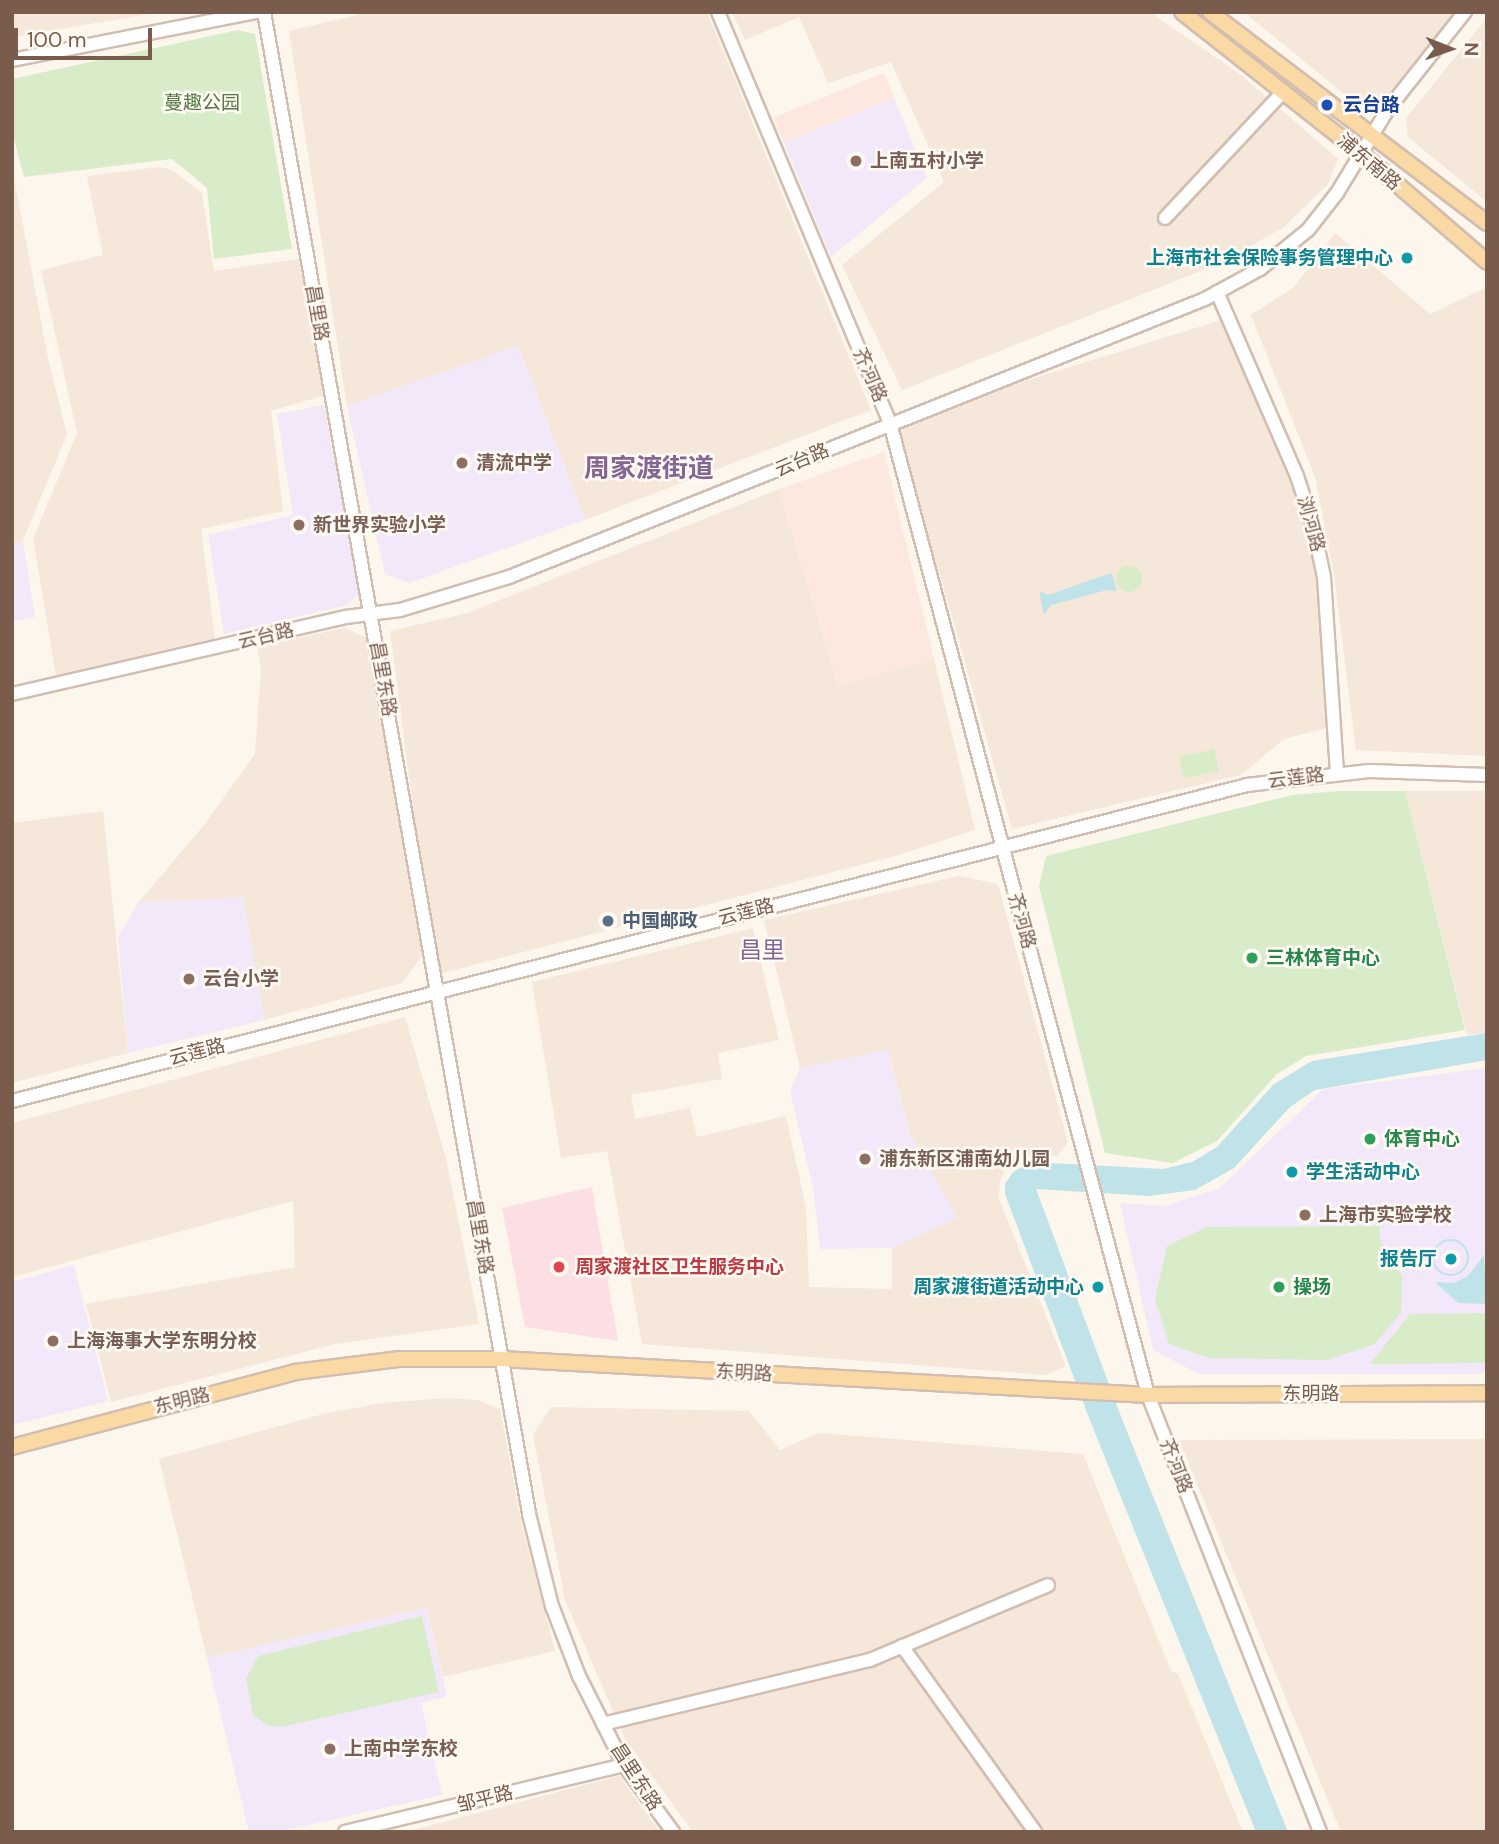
<!DOCTYPE html>
<meta charset="utf-8">
<style>
body{margin:0}
#map{position:relative;width:1499px;height:1844px;overflow:hidden;background:#fdf6ec;font-family:"DM Sans","Noto Sans SC",sans-serif}
div>[style]{position:absolute}
[style*='--x']{left:calc(var(--x)*1px);top:calc(var(--y)*1px);width:calc(var(--w)*1px);rotate:calc(var(--a)*1deg)}
.residential>*{inset:0;background:#f5e8da}
.commercial>*{inset:0;background:#fde8e0;transform-origin:0 0}
.education>*{inset:0;background:#f3e8fa}
.medical>*{inset:0;background:#fbdfe3}
.green>*{inset:0;background:#d8ecc9;transform-origin:0 0}
.round{border-radius:50%}
.water>*{inset:0;background:#bfe3e8}
.stream>*{height:2.5px;margin:-1.25px;padding:0 1.25px;transform-origin:1.25px;border-radius:1.25px;background:#bfe3e8}
.stream>.ring{margin:-1.25px;padding:0;box-sizing:content-box;background:none;border:2.5px solid #bfe3e8;border-radius:50%}
.roads{filter:drop-shadow(2px 0 #d1beb0) drop-shadow(-2px 0 #d1beb0) drop-shadow(0 2px #d1beb0) drop-shadow(0 -2px #d1beb0)}
.minor>*{height:12px;margin:-6px;padding:0 6px;transform-origin:6px;border-radius:6px;background:#fff}
.major>*{height:14px;margin:-7px;padding:0 7px;transform-origin:7px;border-radius:7px;background:#fbd9a5}
.dots>*{width:19px;height:19px;translate:-50% -50%;box-sizing:border-box;border:4px solid #fffaf3;border-radius:50%}
span{translate:-50% -50%;white-space:nowrap;text-align:center;line-height:1.15;-webkit-text-stroke:5px #fffaf3;paint-order:stroke}
.park-label{font-size:19px;color:#537a41}
.transit-label{font-size:19px;color:#164399;font-weight:700}
.left{translate:0 -50%;text-align:left}
.education-label{font-size:19px;color:#785e54;font-weight:700}
.street-label{font-size:19px;color:#7a5c4d}
.culture-label{font-size:19px;color:#0d838f;font-weight:700}
.right{translate:-100% -50%;text-align:right}
.service-label{font-size:19px;color:#4e5e75;font-weight:700}
.leisure-label{font-size:19px;color:#27864d;font-weight:700}
.health-label{font-size:19px;color:#be3a42;font-weight:700}
.quarter-label{font-size:23px;color:#846695}
.district-label{font-size:26px;color:#846695;font-weight:700}
.frame{position:absolute;inset:0;border:14px solid #7a5c4d;pointer-events:none}
.north{position:absolute;left:1415px;top:14px;width:70px;height:70px;-webkit-text-stroke:5px #fffaf3;paint-order:stroke;rotate:91deg;font-size:19px;font-weight:700;line-height:28px;text-align:center;color:#7a5c4d}
.north::after{content:'';display:block;margin:auto;width:24px;height:32px;background:#7a5c4d;clip-path:polygon(50% 0,100% 100%,50% 72%,0 100%)}
.scale{position:absolute;left:14px;top:28px;width:138px;height:32px;box-sizing:border-box;border:4px solid #7a5c4d;border-top:0;padding-left:9px;font-size:21px;line-height:24px;white-space:nowrap;color:#7a5c4d;-webkit-text-stroke:5px #fffaf3;paint-order:stroke}
</style>
<div id="map">
<div class="residential">
<i style="clip-path:polygon(12px 12px,161px 12px,12px 37px)"></i>
<i style="clip-path:polygon(370px 12px,707px 12px,871px 410px,585px 520px,518px 346px,347px 406px,289px 31px)"></i>
<i style="clip-path:polygon(732px 12px,1150px 12px,1241px 75px,1338px 159px,1328px 184px,1284px 227px,1221px 263px,902px 390px,842px 265px,944px 182px,891px 62px,828px 83px,799px 17px,745px 40px)"></i>
<i style="clip-path:polygon(1244px 12px,1454px 12px,1371px 116px)"></i>
<i style="clip-path:polygon(1487px 18px,1487px 202px,1408px 137px,1406px 118px)"></i>
<i style="clip-path:polygon(12px 167px,49px 363px,67px 434px,23px 541px,12px 543px)"></i>
<i style="clip-path:polygon(159px 167px,172px 170px,202px 193px,214px 271px,299px 259px,325px 395px,271px 411px,283px 511px,201px 529px,215px 638px,56px 676px,33px 539px,77px 433px,41px 270px,103px 255px,87px 176px)"></i>
<i style="clip-path:polygon(1335px 233px,1430px 314px,1487px 287px,1487px 756px,1356px 750px,1334px 575px,1315px 477px,1251px 315px,1294px 287px)"></i>
<i style="clip-path:polygon(1228px 318px,1313px 525px,1334px 726px,1284px 739px,1241px 775px,1012px 829px,942px 581px,890px 423px)"></i>
<i style="clip-path:polygon(779px 489px,838px 685px,934px 659px,975px 830px,895px 856px,435px 975px,390px 631px,467px 613px)"></i>
<i style="clip-path:polygon(345px 628px,367px 638px,422px 956px,402px 983px,264px 1020px,243px 897px,139px 902px,204px 825px,255px 754px,261px 668px,257px 646px)"></i>
<i style="clip-path:polygon(1405px 791px,1487px 791px,1487px 1033px,1467px 1035px)"></i>
<i style="clip-path:polygon(103px 811px,128px 1053px,12px 1083px,12px 823px)"></i>
<i style="clip-path:polygon(959px 876px,998px 884px,1068px 1142px,1057px 1156px,1023px 1155px,1006px 1168px,1000px 1181px,999px 1199px,1066px 1366px,1046px 1375px,642px 1344px,607px 1151px,561px 1158px,532px 982px,753px 928px,779px 1040px,718px 1053px,722px 1079px,631px 1095px,635px 1119px,690px 1108px,697px 1137px,786px 1116px,806px 1208px,809px 1287px,892px 1289px,892px 1248px,957px 1218px,909px 1132px,888px 1050px,800px 1068px,764px 920px)"></i>
<i style="clip-path:polygon(405px 1017px,446px 1159px,479px 1324px,335px 1344px,111px 1402px,86px 1304px,295px 1267px,293px 1201px,12px 1277px,12px 1123px)"></i>
<i style="clip-path:polygon(448px 1398px,477px 1400px,500px 1409px,522px 1526px,555px 1651px,443px 1677px,427px 1608px,207px 1658px,159px 1459px,323px 1414px,381px 1403px)"></i>
<i style="clip-path:polygon(551px 1407px,749px 1411px,780px 1450px,819px 1433px,1083px 1454px,1171px 1671px,1178px 1674px,1243px 1832px,693px 1832px,625px 1739px,565px 1600px,533px 1435px)"></i>
<i style="clip-path:polygon(1487px 1439px,1487px 1832px,1341px 1832px,1179px 1440px)"></i>
<i style="clip-path:polygon(619px 1776px,660px 1832px,405px 1832px)"></i>
</div>
<div class="commercial">
<i style="left:884px;top:73px;width:27px;height:119px;rotate:68deg"></i>
<i style="clip-path:polygon(884px 452px,934px 659px,838px 685px,779px 489px)"></i>
</div>
<div class="education">
<i style="clip-path:polygon(894px 98px,927px 178px,831px 257px,784px 143px)"></i>
<i style="clip-path:polygon(518px 346px,585px 520px,409px 583px,385px 574px,347px 406px)"></i>
<i style="clip-path:polygon(324px 405px,360px 592px,347px 605px,224px 634px,208px 535px,293px 515px,277px 414px)"></i>
<i style="clip-path:polygon(23px 541px,35px 617px,12px 621px,12px 543px)"></i>
<i style="clip-path:polygon(243px 897px,264px 1020px,128px 1053px,118px 937px,139px 902px)"></i>
<i style="clip-path:polygon(888px 1050px,909px 1132px,957px 1218px,892px 1248px,820px 1249px,813px 1187px,790px 1092px,800px 1068px)"></i>
<i style="clip-path:polygon(1487px 1068px,1487px 1370px,1481px 1374px,1199px 1374px,1153px 1350px,1120px 1203px,1165px 1206px,1220px 1188px,1323px 1089px)"></i>
<i style="clip-path:polygon(74px 1265px,108px 1401px,12px 1425px,12px 1282px)"></i>
<i style="clip-path:polygon(427px 1608px,447px 1696px,421px 1703px,442px 1795px,277px 1832px,249px 1832px,207px 1658px)"></i>
</div>
<div class="medical">
<i style="clip-path:polygon(592px 1187px,618px 1341px,525px 1327px,502px 1208px)"></i>
</div>
<div class="green">
<i style="clip-path:polygon(238px 30px,255px 34px,292px 249px,214px 259px,207px 188px,172px 159px,24px 177px,12px 132px,12px 79px)"></i>
<i class="round" style="left:1116px;top:566px;width:26px;height:26px"></i>
<i style="left:1214px;top:749px;width:22px;height:36px;rotate:77deg"></i>
<i style="clip-path:polygon(1340px 791px,1405px 791px,1465px 1030px,1306px 1056px,1277px 1074px,1217px 1141px,1173px 1163px,1105px 1153px,1039px 886px,1046px 856px,1292px 795px)"></i>
<i style="clip-path:polygon(1380px 1226px,1380px 1240px,1402px 1276px,1401px 1313px,1375px 1344px,1327px 1360px,1209px 1358px,1169px 1344px,1155px 1299px,1167px 1246px,1207px 1227px)"></i>
<i style="clip-path:polygon(1487px 1313px,1487px 1363px,1370px 1364px,1410px 1314px)"></i>
<i style="clip-path:polygon(422px 1616px,439px 1692px,281px 1727px,268px 1726px,253px 1715px,246px 1679px,258px 1656px)"></i>
</div>
<div class="water">
<i style="clip-path:polygon(1108px 574px,1112px 574px,1117px 591px,1107px 590px,1051px 605px,1044px 615px,1039px 591px,1048px 595px)"></i>
<i style="clip-path:polygon(1487px 1033px,1487px 1060px,1315px 1090px,1290px 1107px,1234px 1168px,1195px 1190px,1149px 1196px,1036px 1189px,1122px 1419px,1288px 1832px,1256px 1832px,1089px 1418px,1005px 1194px,1005px 1184px,1013px 1172px,1031px 1162px,1163px 1169px,1192px 1162px,1217px 1147px,1274px 1084px,1312px 1061px)"></i>
<i style="clip-path:polygon(1484px 1255px,1487px 1304px,1458px 1303px,1435px 1282px,1454px 1283px,1468px 1276px)"></i>
</div>
<div class="stream">
<i class="ring" style="left:1433px;top:1240px;width:33.5px;height:33.5px"></i>
</div>
<div class="roads">
<div class="minor">
<i style="--x:264;--y:12;--w:1525;--a:79.99"></i>
<i style="--x:529;--y:1514;--w:95;--a:76"></i>
<i style="--x:552;--y:1606;--w:75;--a:68.9"></i>
<i style="--x:579;--y:1676;--w:100;--a:63.2"></i>
<i style="--x:624;--y:1765;--w:83;--a:53.8"></i>
<i style="--x:718;--y:12;--w:446;--a:67.3"></i>
<i style="--x:890;--y:423;--w:1006;--a:75.13"></i>
<i style="--x:1148;--y:1395;--w:470;--a:68.5"></i>
<i style="--x:12;--y:60;--w:250;--a:-11.1"></i>
<i style="--x:1165;--y:218;--w:173;--a:-46.9"></i>
<i style="--x:1217;--y:292;--w:201;--a:66.5"></i>
<i style="--x:1297;--y:476;--w:52;--a:71.9"></i>
<i style="--x:1313;--y:525;--w:53;--a:78.1"></i>
<i style="--x:1324;--y:577;--w:196;--a:86.2"></i>
<i style="--x:12;--y:694;--w:343;--a:-13"></i>
<i style="--x:346;--y:617;--w:54;--a:-7.4"></i>
<i style="--x:400;--y:610;--w:114;--a:-16.8"></i>
<i style="--x:509;--y:577;--w:749;--a:-21.77"></i>
<i style="--x:1205;--y:299;--w:63;--a:-28.6"></i>
<i style="--x:1260;--y:269;--w:62;--a:-39.1"></i>
<i style="--x:1308;--y:230;--w:47;--a:-51.9"></i>
<i style="--x:1337;--y:193;--w:98;--a:-58.7"></i>
<i style="--x:1388;--y:109;--w:124;--a:-51.6"></i>
<i style="--x:12;--y:1101;--w:1275;--a:-14.35"></i>
<i style="--x:1247;--y:785;--w:123;--a:-6.5"></i>
<i style="--x:1369;--y:771;--w:118;--a:1.9"></i>
<i style="--x:902;--y:1646;--w:229;--a:54.4"></i>
<i style="--x:603;--y:1724;--w:275;--a:-13.5"></i>
<i style="--x:870;--y:1660;--w:193;--a:-22.8"></i>
<i style="--x:345;--y:1832;--w:287;--a:-13.5"></i>
</div>
<div class="major">
<i style="--x:1182;--y:12;--w:229;--a:38.3"></i>
<i style="--x:1362;--y:154;--w:165;--a:40.8"></i>
<i style="--x:1210;--y:12;--w:348;--a:37.3"></i>
<i style="--x:12;--y:1447;--w:293;--a:-14.8"></i>
<i style="--x:295;--y:1372;--w:106;--a:-7.1"></i>
<i style="--x:400;--y:1359;--w:101;--a:0"></i>
<i style="--x:501;--y:1359;--w:648;--a:3.18"></i>
<i style="--x:1148;--y:1395;--w:339;--a:-0.3"></i>
</div>
</div>
<div class="dots">
<i style="left:1327px;top:105px;background:#1a4fb4"></i>
<i style="left:856px;top:161px;background:#8d6e63"></i>
<i style="left:1407px;top:258px;background:#0f9aa8"></i>
<i style="left:462px;top:463px;background:#8d6e63"></i>
<i style="left:299px;top:525px;background:#8d6e63"></i>
<i style="left:608px;top:921px;background:#5c6f8a"></i>
<i style="left:1252px;top:958px;background:#2e9e5b"></i>
<i style="left:189px;top:979px;background:#8d6e63"></i>
<i style="left:1370px;top:1139px;background:#2e9e5b"></i>
<i style="left:865px;top:1159px;background:#8d6e63"></i>
<i style="left:1292px;top:1172px;background:#0f9aa8"></i>
<i style="left:1305px;top:1215px;background:#8d6e63"></i>
<i style="left:1451px;top:1259px;background:#0f9aa8"></i>
<i style="left:559px;top:1267px;background:#e0444e"></i>
<i style="left:1098px;top:1287px;background:#0f9aa8"></i>
<i style="left:1279px;top:1287px;background:#2e9e5b"></i>
<i style="left:53px;top:1341px;background:#8d6e63"></i>
<i style="left:330px;top:1749px;background:#8d6e63"></i>
</div>
<div class="park-label">
<span style="left:202px;top:103px">蔓趣公园</span>
</div>
<div class="transit-label">
<span class="left" style="left:1343px;top:105px">云台路</span>
</div>
<div class="education-label">
<span class="left" style="left:870px;top:161px">上南五村小学</span>
<span class="left" style="left:476px;top:463px">清流中学</span>
<span class="left" style="left:313px;top:525px">新世界实验小学</span>
<span class="left" style="left:203px;top:979px">云台小学</span>
<span class="left" style="left:879px;top:1159px">浦东新区浦南幼儿园</span>
<span class="left" style="left:1319px;top:1215px">上海市实验学校</span>
<span class="left" style="left:67px;top:1341px">上海海事大学东明分校</span>
<span class="left" style="left:344px;top:1749px">上南中学东校</span>
</div>
<div class="street-label">
<span style="left:1369px;top:162px;rotate:40deg">浦东南路</span>
<span style="left:317px;top:313px;rotate:80deg">昌里路</span>
<span style="left:870px;top:375px;rotate:67deg">齐河路</span>
<span style="left:802px;top:460px;rotate:-23deg">云台路</span>
<span style="left:1311px;top:524px;rotate:75deg">浏河路</span>
<span style="left:266px;top:636px;rotate:-13deg">云台路</span>
<span style="left:383px;top:679px;rotate:80deg">昌里东路</span>
<span style="left:1296px;top:778px;rotate:-7deg">云莲路</span>
<span style="left:746px;top:912px;rotate:-14deg">云莲路</span>
<span style="left:1022px;top:921px;rotate:75deg">齐河路</span>
<span style="left:197px;top:1052px;rotate:-14deg">云莲路</span>
<span style="left:480px;top:1237px;rotate:80deg">昌里东路</span>
<span style="left:744px;top:1373px;rotate:3deg">东明路</span>
<span style="left:1311px;top:1394px">东明路</span>
<span style="left:182px;top:1401px;rotate:-14deg">东明路</span>
<span style="left:1176px;top:1466px;rotate:69deg">齐河路</span>
<span style="left:636px;top:1777px;rotate:57deg">昌里东路</span>
<span style="left:485px;top:1799px;rotate:-14deg">邹平路</span>
</div>
<div class="culture-label">
<span class="right" style="left:1393px;top:258px">上海市社会保险事务管理中心</span>
<span class="left" style="left:1306px;top:1172px">学生活动中心</span>
<span class="right" style="left:1437px;top:1259px">报告厅</span>
<span class="right" style="left:1084px;top:1287px">周家渡街道活动中心</span>
</div>
<div class="service-label">
<span class="left" style="left:622px;top:921px">中国邮政</span>
</div>
<div class="leisure-label">
<span class="left" style="left:1266px;top:958px">三林体育中心</span>
<span class="left" style="left:1384px;top:1139px">体育中心</span>
<span class="left" style="left:1293px;top:1287px">操场</span>
</div>
<div class="health-label">
<span class="left" style="left:575px;top:1267px">周家渡社区卫生服务中心</span>
</div>
<div class="quarter-label">
<span style="left:762px;top:950px">昌里</span>
</div>
<div class="district-label">
<span style="left:649px;top:469px">周家渡街道</span>
</div>
<div class="frame"></div>
<div class="north">N</div>
<div class="scale">100 m</div>
</div>
